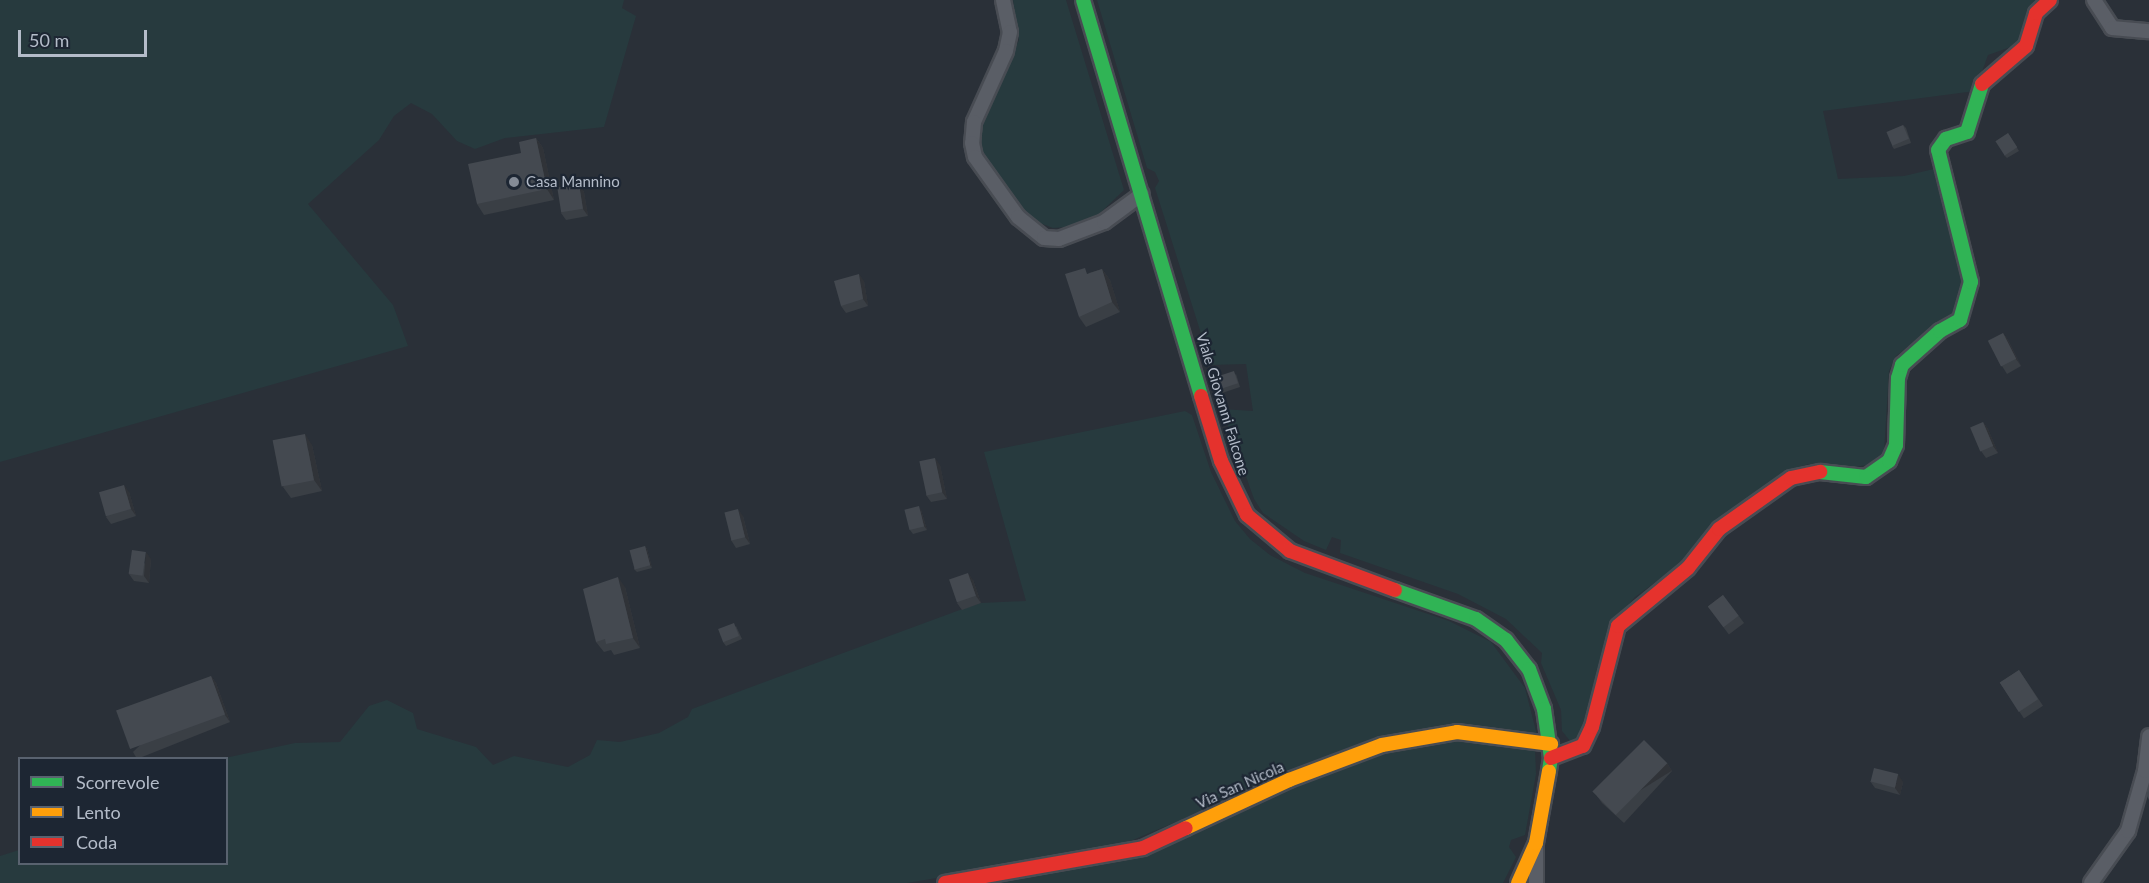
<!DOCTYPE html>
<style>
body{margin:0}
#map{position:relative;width:2149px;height:883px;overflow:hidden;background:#2a3038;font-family:Lato,sans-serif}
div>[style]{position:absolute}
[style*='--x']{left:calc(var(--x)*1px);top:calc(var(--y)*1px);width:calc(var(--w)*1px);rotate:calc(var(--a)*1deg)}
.green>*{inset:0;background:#273a3e}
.roads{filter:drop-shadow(2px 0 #484c53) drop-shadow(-2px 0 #484c53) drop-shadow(0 2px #484c53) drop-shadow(0 -2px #484c53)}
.street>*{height:14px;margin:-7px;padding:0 7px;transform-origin:7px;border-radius:7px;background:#5a5e66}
.fast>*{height:14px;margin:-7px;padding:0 7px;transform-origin:7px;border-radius:7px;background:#30b455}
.slow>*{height:14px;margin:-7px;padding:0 7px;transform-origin:7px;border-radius:7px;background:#ff9f0a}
.jam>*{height:14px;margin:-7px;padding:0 7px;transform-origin:7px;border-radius:7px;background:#e5322d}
.wall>*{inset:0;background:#3a3f45;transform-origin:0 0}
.shaded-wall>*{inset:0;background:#303338;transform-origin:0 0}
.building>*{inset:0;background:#444950;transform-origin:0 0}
.dots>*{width:16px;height:16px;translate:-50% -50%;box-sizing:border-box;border:3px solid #1d2633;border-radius:50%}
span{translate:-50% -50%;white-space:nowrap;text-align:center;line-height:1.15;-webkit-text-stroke:4.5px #1d2633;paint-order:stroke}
.poi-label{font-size:15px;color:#b4bcc9}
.left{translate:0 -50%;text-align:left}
.street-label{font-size:15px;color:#b4bcc9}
.legend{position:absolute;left:18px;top:757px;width:210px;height:108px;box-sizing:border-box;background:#1d2633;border:2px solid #59626f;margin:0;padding:8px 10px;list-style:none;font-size:18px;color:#b4bcc9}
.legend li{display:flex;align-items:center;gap:12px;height:30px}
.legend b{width:30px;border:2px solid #59626f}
.scale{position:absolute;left:18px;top:30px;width:129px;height:27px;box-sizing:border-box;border:3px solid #b4bcc9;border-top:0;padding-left:8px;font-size:18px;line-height:21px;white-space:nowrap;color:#b4bcc9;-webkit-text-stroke:4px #1d2633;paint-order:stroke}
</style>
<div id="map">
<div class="green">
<i style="clip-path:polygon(0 0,624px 0,622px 8px,636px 16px,604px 127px,505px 138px,475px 149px,457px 141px,432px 114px,411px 103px,394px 116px,379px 140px,308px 204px,393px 305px,408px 346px,0 462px)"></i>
<i style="clip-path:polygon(1013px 0,1066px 0,1124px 190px,1099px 214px,1067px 227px,1053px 228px,1032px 220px,983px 154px,979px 143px,980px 128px,1019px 40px)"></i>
<i style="clip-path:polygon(1097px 0,2042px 0,2022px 43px,1988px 55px,1975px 91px,1823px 111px,1838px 179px,1904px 176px,1938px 168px,1965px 283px,1955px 318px,1933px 327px,1896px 356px,1889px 371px,1884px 453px,1867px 465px,1849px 468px,1808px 464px,1787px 471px,1689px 558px,1635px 597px,1614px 622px,1582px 736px,1571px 742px,1562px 731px,1561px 710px,1541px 663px,1542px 653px,1506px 619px,1458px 594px,1340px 553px,1341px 540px,1332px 537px,1326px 550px,1304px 541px,1263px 513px,1254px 499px,1222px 409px,1253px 411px,1246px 364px,1211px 365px,1155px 188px,1159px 181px,1155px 172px,1147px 168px)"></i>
<i style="clip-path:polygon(1185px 411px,1192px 415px,1211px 472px,1235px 521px,1250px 539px,1270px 555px,1305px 573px,1449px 621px,1491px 642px,1525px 688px,1537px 735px,1454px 728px,1287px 775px,1114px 848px,907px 883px,0 883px,0 856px,19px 850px,20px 864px,226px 864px,225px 758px,295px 743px,340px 742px,369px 706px,387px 700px,413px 713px,417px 729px,476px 747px,493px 765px,514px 756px,568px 767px,590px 755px,597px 740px,620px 742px,659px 733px,688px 717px,692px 709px,957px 611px,981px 603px,1026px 601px,984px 452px)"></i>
<i style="clip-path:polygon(1454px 739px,1535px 747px,1536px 774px,1525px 835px,1511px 840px,1509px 847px,1516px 857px,1503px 883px,973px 883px,1145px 851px,1383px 750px)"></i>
</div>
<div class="roads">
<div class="street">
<i style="--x:1003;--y:0;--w:33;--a:78"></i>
<i style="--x:1010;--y:32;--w:19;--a:102"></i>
<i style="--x:1006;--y:51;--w:78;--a:114.3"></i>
<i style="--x:974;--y:122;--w:21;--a:95"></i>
<i style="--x:972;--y:143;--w:14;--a:78"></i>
<i style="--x:975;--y:157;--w:74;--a:54.4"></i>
<i style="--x:1018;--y:217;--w:33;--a:39"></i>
<i style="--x:1044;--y:238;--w:15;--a:4"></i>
<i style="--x:1059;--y:239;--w:48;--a:-20.7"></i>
<i style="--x:1104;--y:222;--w:47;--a:-36.4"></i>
<i style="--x:2094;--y:0;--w:33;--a:57"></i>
<i style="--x:2112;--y:28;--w:37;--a:5"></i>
<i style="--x:1536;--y:883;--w:34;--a:-90"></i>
<i style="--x:2091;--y:883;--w:64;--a:-54.6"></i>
<i style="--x:2128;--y:831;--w:62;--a:-74.2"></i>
<i style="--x:2145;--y:771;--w:35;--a:-83"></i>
</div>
<div class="fast">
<i style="--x:1083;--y:0;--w:413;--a:73.4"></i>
<i style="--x:1820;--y:472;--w:46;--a:6.2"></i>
<i style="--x:1866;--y:477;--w:28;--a:-35"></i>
<i style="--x:1889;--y:461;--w:17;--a:-66"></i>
<i style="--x:1896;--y:445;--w:67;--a:-88.3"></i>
<i style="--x:1898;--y:378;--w:14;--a:-73"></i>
<i style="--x:1902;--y:365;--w:51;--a:-41.8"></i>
<i style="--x:1940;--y:331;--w:23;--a:-29"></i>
<i style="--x:1960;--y:320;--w:40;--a:-74"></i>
<i style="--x:1971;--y:282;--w:136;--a:-104"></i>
<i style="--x:1938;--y:150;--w:14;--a:-54"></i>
<i style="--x:1946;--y:139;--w:22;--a:-18"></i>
<i style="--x:1967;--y:132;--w:50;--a:-72.6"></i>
<i style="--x:1395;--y:590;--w:86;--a:19.7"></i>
<i style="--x:1476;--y:619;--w:37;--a:35"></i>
<i style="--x:1506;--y:640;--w:37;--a:52"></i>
<i style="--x:1529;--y:669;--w:43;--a:69.4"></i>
<i style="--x:1544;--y:709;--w:49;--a:81.9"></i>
<i style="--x:1551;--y:758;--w:13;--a:99"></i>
</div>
<div class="slow">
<i style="--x:1186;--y:828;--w:114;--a:-25"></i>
<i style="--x:1289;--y:780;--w:99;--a:-20.6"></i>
<i style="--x:1382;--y:745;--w:76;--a:-9.8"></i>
<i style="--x:1457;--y:732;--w:95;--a:7.3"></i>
<i style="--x:1518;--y:883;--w:44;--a:-65.8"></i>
<i style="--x:1536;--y:843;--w:73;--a:-79.8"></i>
</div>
<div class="jam">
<i style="--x:1982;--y:84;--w:58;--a:-40.8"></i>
<i style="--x:2026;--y:46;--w:34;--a:-73"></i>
<i style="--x:2036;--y:13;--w:19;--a:-43"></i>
<i style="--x:1201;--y:396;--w:68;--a:72.9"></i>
<i style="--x:1221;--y:461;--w:60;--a:64.3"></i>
<i style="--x:1247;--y:515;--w:56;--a:39.9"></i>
<i style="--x:1290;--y:551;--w:112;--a:20.4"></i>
<i style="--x:1551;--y:758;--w:34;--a:-21"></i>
<i style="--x:1583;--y:746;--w:21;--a:-65"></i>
<i style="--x:1592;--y:727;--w:104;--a:-75.6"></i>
<i style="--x:1618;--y:626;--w:91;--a:-39.6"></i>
<i style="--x:1688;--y:568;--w:50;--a:-51.5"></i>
<i style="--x:1719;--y:529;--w:88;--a:-35.3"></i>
<i style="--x:1791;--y:478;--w:30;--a:-12"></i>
<i style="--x:945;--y:883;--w:201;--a:-10"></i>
<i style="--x:1143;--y:848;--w:47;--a:-24.9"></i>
</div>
</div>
<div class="wall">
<i style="clip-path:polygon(1903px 125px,1906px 128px,1911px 143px,1894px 149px,1892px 146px)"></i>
<i style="clip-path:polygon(2008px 133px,2019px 151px,2007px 158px,2004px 155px)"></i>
<i style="clip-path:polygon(536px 138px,543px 148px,554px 200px,484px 215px,477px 204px,521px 153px)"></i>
<i style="clip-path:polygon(579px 184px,584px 192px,588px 216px,566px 220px,561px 213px)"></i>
<i style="clip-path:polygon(1102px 269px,1110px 280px,1120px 312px,1086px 327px,1079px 317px,1089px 273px)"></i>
<i style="clip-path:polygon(864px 281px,868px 306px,846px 313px,841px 306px)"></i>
<i style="clip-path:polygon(2003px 333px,2008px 340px,2021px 366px,2007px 374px,2002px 366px)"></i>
<i style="clip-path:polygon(1236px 374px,1240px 387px,1222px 393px,1219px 389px)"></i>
<i style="clip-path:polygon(1983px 422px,1988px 429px,1998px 453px,1986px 458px,1981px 451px)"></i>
<i style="clip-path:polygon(312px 445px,322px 491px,291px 498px,283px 487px)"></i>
<i style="clip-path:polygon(940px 465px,947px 499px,931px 502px,926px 495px)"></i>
<i style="clip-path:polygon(129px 492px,136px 516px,111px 524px,106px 517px)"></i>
<i style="clip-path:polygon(921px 510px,927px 530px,913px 534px,910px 530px)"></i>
<i style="clip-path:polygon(743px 516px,750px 544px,736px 548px,731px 540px)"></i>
<i style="clip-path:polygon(645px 546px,647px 549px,652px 568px,637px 572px,634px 569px)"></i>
<i style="clip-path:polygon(151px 559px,149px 583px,134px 581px,129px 574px)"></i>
<i style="clip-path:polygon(973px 580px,981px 603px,962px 610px,957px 603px)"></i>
<i style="clip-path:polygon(625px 587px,640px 648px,614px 655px,611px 650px,604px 652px,596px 642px)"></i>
<i style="left:1723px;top:595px;width:35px;height:19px;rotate:53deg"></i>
<i style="clip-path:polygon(736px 626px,742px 639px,726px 646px,723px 642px)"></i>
<i style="left:2019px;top:670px;width:43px;height:23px;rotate:56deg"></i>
<i style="clip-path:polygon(211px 676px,216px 683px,230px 722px,137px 759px,133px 752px)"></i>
<i style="clip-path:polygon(1667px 763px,1672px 771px,1624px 823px,1602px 803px,1597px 796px)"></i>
<i style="clip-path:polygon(1870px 781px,1903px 782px,1900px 795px,1875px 788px)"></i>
</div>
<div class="shaded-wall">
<i style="clip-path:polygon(536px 138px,543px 148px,554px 200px,547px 189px)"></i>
<i style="clip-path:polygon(579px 184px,584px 192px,588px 216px,583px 209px)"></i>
<i style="clip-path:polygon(1102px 269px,1110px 280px,1120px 312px,1112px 302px)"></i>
<i style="clip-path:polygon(859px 274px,864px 281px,868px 306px,863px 299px)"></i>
<i style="clip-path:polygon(2003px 333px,2008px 340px,2021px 366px,2016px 359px)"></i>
<i style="clip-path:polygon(1983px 422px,1988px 429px,1998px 453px,1993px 446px)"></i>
<i style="clip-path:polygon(305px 434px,312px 445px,322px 491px,314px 480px)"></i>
<i style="clip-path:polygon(935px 458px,940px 465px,947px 499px,942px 492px)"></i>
<i style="clip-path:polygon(124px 485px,129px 492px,136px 516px,131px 509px)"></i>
<i style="clip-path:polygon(919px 506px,921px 510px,927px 530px,924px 526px)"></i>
<i style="clip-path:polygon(738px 509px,743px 516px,750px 544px,745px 537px)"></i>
<i style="clip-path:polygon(645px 546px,647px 549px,652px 568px,650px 565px)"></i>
<i style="clip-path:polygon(146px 552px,151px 559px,149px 583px,144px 576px)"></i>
<i style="clip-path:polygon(968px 573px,973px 580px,981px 603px,976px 596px)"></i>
<i style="clip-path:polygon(618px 577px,625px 587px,640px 648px,633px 638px)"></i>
<i style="clip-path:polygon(211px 676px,216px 683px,230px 722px,225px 715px)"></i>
<i style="left:1667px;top:763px;width:9px;height:72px;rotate:58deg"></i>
<i style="clip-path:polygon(1898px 774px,1903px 782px,1900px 795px,1895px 788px)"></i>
</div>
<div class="building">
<i style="left:1903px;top:125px;width:15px;height:18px;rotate:67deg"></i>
<i style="left:2008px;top:133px;width:17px;height:15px;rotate:57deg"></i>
<i style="clip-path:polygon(536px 138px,547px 189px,477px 204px,468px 164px,521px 153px,519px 142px)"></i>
<i style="left:579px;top:184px;width:25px;height:22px;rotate:81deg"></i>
<i style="clip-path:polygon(1085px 268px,1087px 274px,1102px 269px,1112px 302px,1079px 317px,1065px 274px)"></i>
<i style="clip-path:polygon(859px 274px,863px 299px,841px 306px,834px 281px)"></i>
<i style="left:2003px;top:333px;width:29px;height:17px;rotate:63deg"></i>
<i style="left:1234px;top:371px;width:13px;height:20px;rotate:72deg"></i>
<i style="left:1983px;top:422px;width:26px;height:14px;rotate:67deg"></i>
<i style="left:305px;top:434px;width:47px;height:33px;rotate:79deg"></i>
<i style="left:935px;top:458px;width:35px;height:16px;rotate:78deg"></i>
<i style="left:124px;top:485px;width:25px;height:26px;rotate:74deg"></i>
<i style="left:919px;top:506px;width:21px;height:15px;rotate:76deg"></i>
<i style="left:738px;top:509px;width:29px;height:14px;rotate:76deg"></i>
<i style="left:645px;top:546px;width:20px;height:16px;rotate:75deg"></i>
<i style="left:132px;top:550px;width:14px;height:24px;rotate:8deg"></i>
<i style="left:968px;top:573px;width:24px;height:20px;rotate:71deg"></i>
<i style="clip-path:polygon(618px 577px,633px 638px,606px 644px,605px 639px,596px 642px,583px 589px)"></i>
<i style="left:1723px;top:595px;width:26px;height:19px;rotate:53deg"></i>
<i style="left:734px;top:623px;width:14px;height:17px;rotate:69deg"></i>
<i style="left:2019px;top:670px;width:35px;height:23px;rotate:57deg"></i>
<i style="left:211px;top:676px;width:41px;height:101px;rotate:70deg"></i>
<i style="left:1644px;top:740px;width:33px;height:73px;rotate:45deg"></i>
<i style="left:1874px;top:768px;width:25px;height:14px;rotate:14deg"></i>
<i style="clip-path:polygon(2149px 791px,2149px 800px,2146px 793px)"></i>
</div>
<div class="dots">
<i style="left:514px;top:182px;background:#848b96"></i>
</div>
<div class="poi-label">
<span class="left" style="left:526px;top:182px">Casa Mannino</span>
</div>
<div class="street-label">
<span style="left:1223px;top:404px;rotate:73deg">Viale Giovanni Falcone</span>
<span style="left:1240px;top:785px;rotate:-24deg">Via San Nicola</span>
</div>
<ul class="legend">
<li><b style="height:8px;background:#30b455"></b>Scorrevole</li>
<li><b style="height:8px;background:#ff9f0a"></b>Lento</li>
<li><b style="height:8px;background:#e5322d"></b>Coda</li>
</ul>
<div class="scale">50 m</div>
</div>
